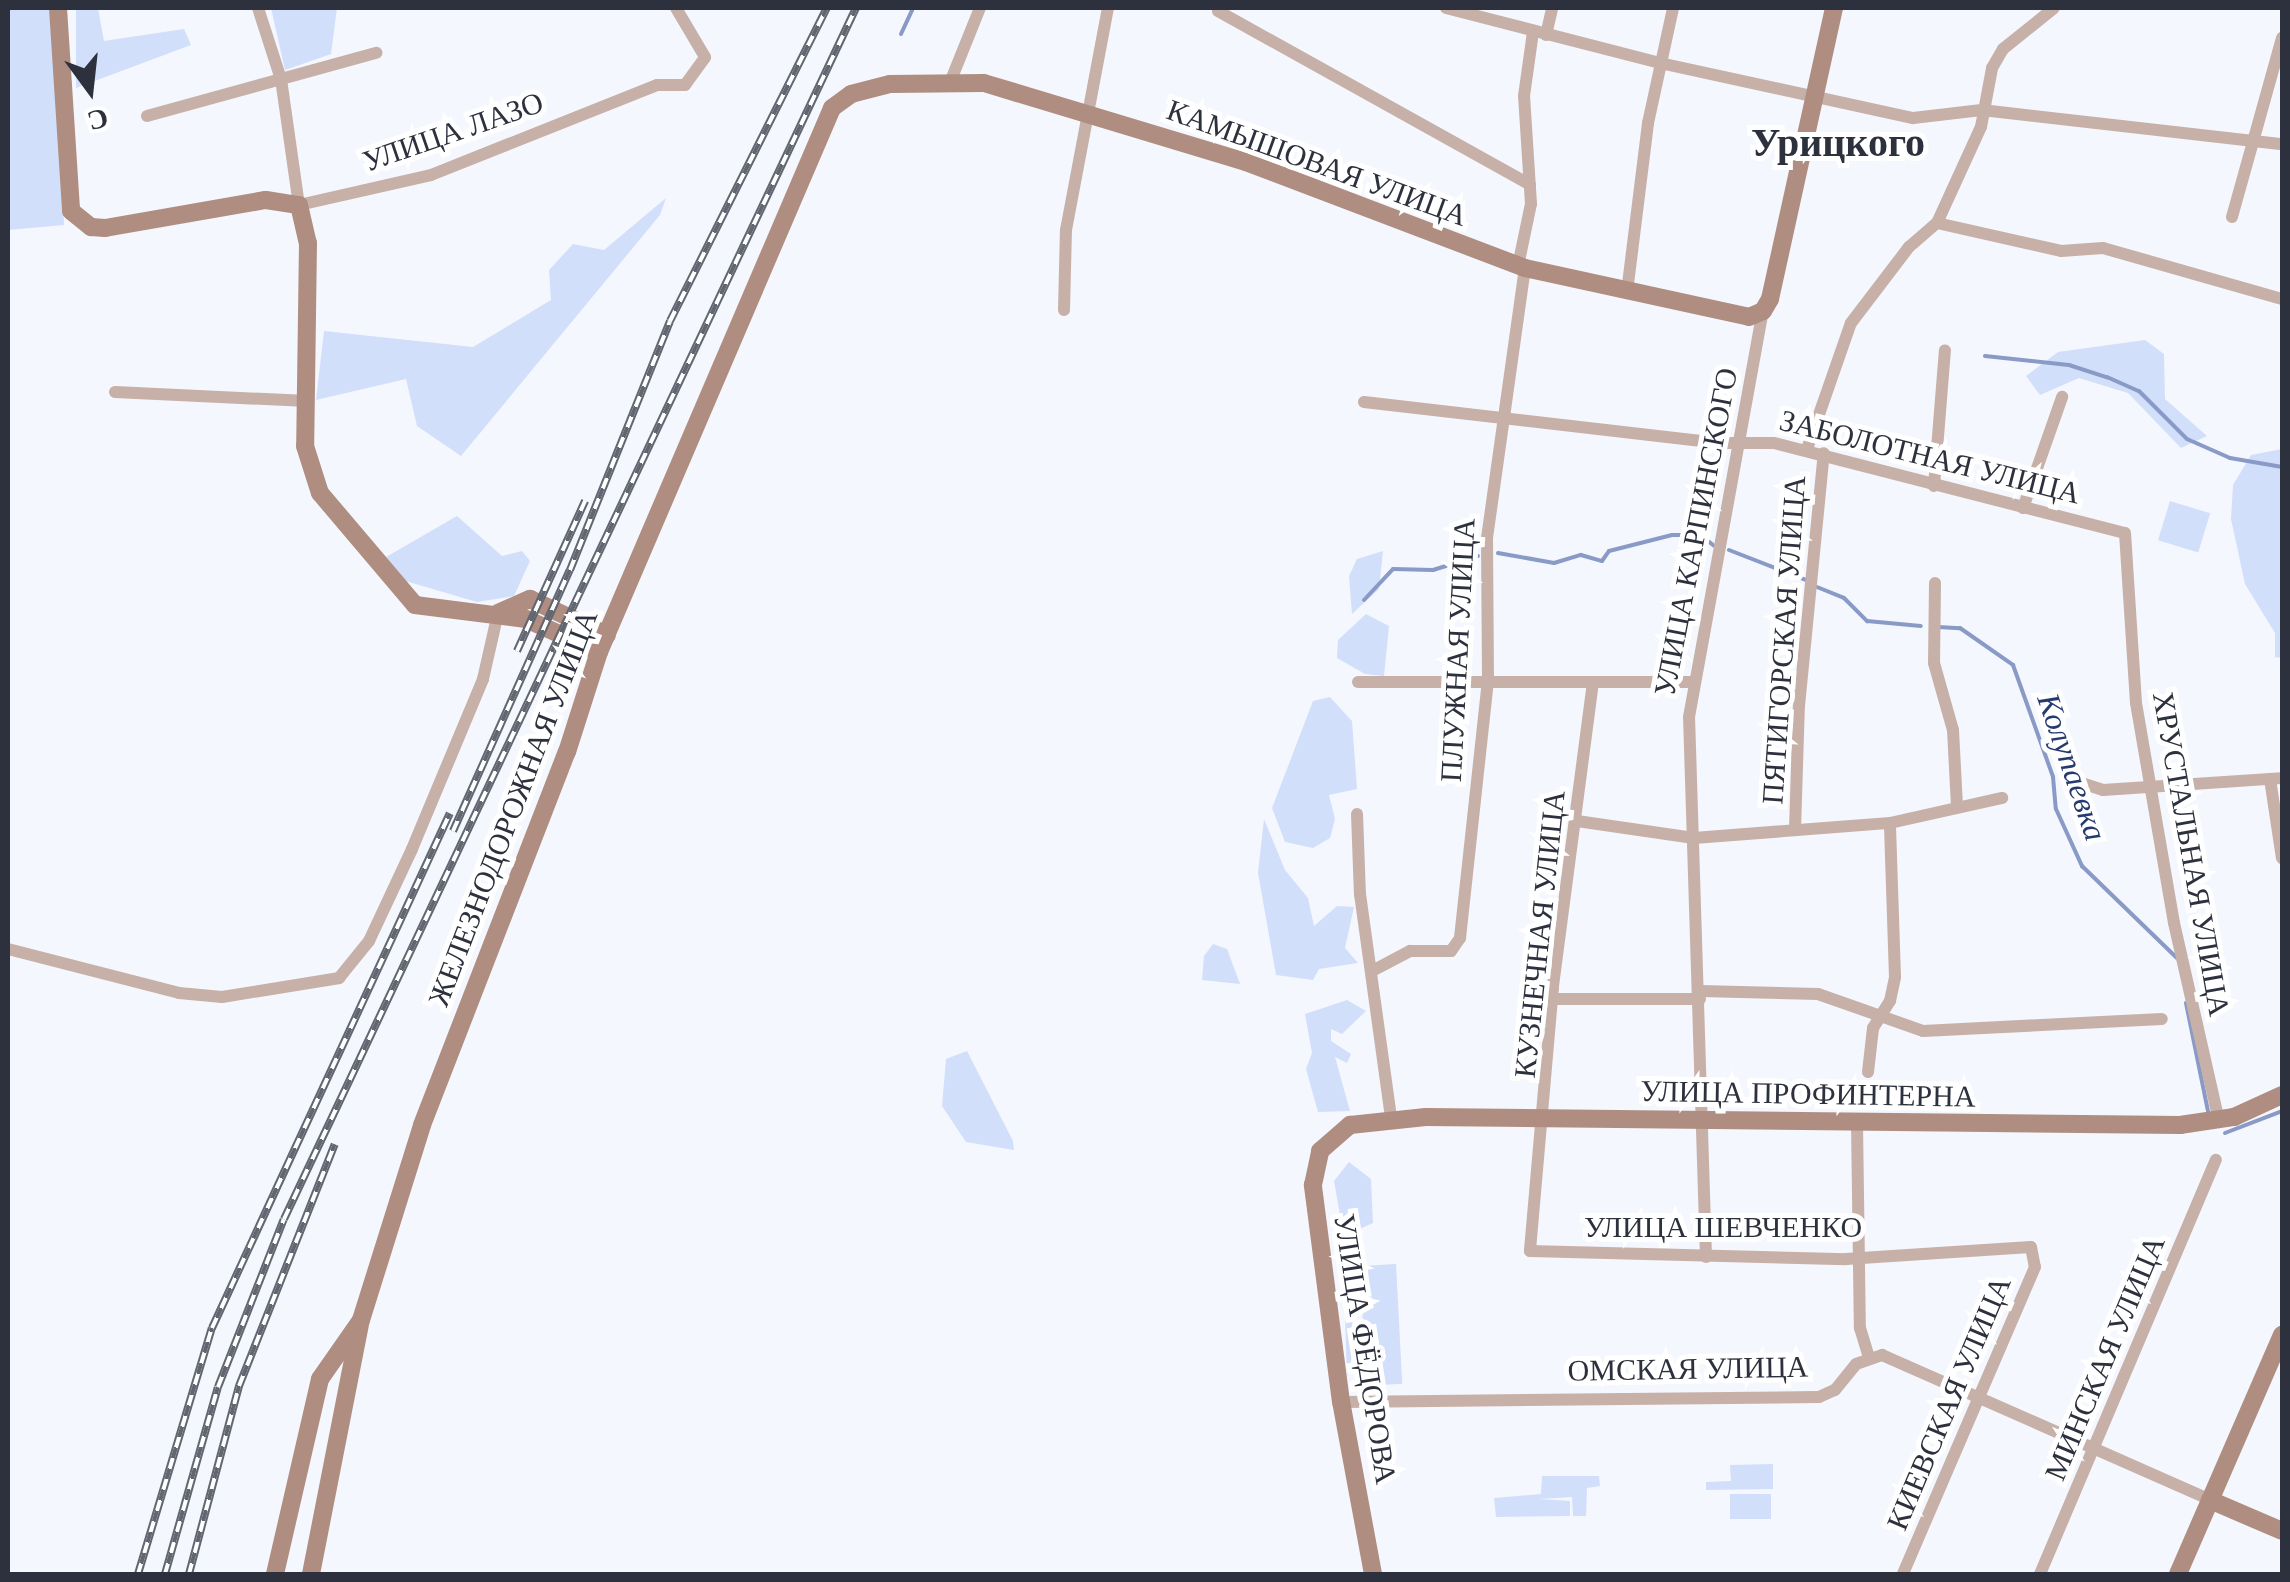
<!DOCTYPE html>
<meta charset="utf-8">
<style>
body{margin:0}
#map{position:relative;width:2290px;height:1582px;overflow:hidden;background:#f4f7fd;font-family:Georgia,serif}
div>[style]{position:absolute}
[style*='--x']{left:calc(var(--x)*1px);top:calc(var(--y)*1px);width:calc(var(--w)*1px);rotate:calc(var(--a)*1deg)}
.green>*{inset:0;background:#d2dffb;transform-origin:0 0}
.stream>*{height:4px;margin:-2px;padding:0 2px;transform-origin:2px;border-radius:2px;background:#889ac5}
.street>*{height:12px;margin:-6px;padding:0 6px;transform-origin:6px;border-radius:6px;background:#c7b0a7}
.secondary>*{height:18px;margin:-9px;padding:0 9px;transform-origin:9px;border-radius:9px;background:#af8d80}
.rail>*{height:8px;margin-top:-4px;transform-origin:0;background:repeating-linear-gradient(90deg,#fff 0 11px,#616670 0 22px);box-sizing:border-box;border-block:2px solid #616670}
span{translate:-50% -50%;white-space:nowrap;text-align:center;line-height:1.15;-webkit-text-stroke:10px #fff;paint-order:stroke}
.street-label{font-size:30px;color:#2c313d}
.water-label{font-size:32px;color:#253a70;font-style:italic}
.district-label{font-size:40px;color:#2c313d;font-weight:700}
.frame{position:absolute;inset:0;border:10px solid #2c313d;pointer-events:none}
.north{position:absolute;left:40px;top:40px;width:100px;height:100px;-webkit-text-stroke:8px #fff;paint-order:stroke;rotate:165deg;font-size:28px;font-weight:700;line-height:40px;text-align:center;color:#2c313d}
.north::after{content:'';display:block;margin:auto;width:35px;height:45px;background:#2c313d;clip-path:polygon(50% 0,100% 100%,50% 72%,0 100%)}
</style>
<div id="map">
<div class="green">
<i style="clip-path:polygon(8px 8px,56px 8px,64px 225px,8px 230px)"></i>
<i style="clip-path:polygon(76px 8px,98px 8px,104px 41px,184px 29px,191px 45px,76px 88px)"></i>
<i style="clip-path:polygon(271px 8px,337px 8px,331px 54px,285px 70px)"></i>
<i style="clip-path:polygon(666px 198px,660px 215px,461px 456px,417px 426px,406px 379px,316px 400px,324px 331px,473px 347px,551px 300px,549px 270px,573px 244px,604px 250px)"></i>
<i style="clip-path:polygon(2145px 340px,2164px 354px,2165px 399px,2207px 436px,2181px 448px,2128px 393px,2079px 378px,2040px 395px,2026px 376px,2058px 352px)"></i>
<i style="clip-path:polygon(2282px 449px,2282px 658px,2275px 657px,2275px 633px,2245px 584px,2231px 519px,2233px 485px,2251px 455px)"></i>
<i style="left:2170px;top:501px;width:42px;height:41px;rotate:17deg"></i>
<i style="clip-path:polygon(457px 516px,502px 556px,522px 551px,530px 561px,514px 596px,477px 602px,402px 580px,386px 557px)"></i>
<i style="clip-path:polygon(1383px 551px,1379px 589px,1352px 614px,1349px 576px,1357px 559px)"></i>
<i style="clip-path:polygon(1366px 614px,1389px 626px,1384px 676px,1365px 674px,1337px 658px,1338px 640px)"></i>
<i style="clip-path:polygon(1330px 697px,1352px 721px,1357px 789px,1329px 795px,1335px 819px,1330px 838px,1313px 848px,1285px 842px,1272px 808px,1313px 701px)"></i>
<i style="clip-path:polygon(1264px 819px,1285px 870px,1308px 898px,1314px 926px,1337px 906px,1354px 907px,1345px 948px,1358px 963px,1319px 969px,1313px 980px,1276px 975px,1258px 873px)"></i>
<i style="clip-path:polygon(1213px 944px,1227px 949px,1240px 984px,1202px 980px,1204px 956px)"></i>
<i style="clip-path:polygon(1347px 1000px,1366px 1011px,1342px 1034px,1331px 1029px,1331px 1041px,1351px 1054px,1347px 1063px,1335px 1057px,1350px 1111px,1318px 1112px,1306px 1069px,1312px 1053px,1305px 1014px)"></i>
<i style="clip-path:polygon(967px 1051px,1013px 1141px,1014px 1150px,966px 1142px,942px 1106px,946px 1059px)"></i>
<i style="clip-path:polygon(1349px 1162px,1371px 1179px,1373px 1223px,1346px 1235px,1354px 1348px,1347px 1377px,1342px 1226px,1334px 1181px)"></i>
<i style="left:1396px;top:1264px;width:120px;height:36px;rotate:87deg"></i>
<i style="clip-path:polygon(1773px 1464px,1773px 1489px,1706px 1490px,1706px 1482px,1731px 1481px,1730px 1465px)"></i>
<i style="clip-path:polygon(1542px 1476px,1599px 1476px,1600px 1486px,1587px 1488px,1586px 1516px,1573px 1516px,1572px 1497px,1539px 1499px,1570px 1501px,1570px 1516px,1496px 1517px,1494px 1498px,1541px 1494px)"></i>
<i style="left:1730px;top:1494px;width:41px;height:25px"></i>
</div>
<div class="stream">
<i style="--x:901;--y:34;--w:29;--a:-65"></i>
<i style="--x:1985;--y:356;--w:84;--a:6.1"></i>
<i style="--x:2069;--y:365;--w:40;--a:18"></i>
<i style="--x:2107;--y:377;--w:35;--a:24"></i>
<i style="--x:2139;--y:391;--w:68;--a:45"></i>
<i style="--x:2187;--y:439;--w:47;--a:23.8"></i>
<i style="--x:2230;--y:458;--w:53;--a:9.8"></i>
<i style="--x:1729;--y:550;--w:83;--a:21.3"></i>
<i style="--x:1498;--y:553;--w:57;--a:10.1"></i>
<i style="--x:1554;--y:563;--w:28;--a:-17"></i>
<i style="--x:1581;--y:555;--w:22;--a:16"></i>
<i style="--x:1602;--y:561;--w:12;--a:-55"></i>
<i style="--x:1609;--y:551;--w:65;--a:-14.3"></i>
<i style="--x:1672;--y:535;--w:29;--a:0"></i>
<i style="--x:1701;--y:535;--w:16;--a:40"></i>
<i style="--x:1817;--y:587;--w:29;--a:22"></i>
<i style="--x:1844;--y:598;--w:33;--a:45"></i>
<i style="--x:1867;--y:621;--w:54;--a:5.3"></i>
<i style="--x:1364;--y:600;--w:42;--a:-46.9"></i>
<i style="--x:1393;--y:569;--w:40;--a:1.4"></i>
<i style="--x:1433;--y:570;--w:47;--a:-17.3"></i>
<i style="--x:1938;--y:627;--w:22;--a:3"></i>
<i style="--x:1960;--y:628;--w:65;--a:34.9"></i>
<i style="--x:2013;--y:665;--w:119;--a:70.3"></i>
<i style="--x:2053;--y:777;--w:32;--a:85"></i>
<i style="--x:2056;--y:809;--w:63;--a:65.5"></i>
<i style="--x:2082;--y:866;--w:134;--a:44.1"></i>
<i style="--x:2186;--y:1003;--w:110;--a:78.5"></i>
<i style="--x:2225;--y:1133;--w:61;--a:-21.1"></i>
</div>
<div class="street">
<i style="--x:258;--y:8;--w:75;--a:72.1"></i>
<i style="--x:281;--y:79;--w:127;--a:81.9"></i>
<i style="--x:299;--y:205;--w:135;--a:-12.8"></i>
<i style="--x:431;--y:175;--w:243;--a:-21.7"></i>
<i style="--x:657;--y:85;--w:28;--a:0"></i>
<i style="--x:685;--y:85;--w:34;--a:-54"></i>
<i style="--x:705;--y:57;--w:57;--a:-120.6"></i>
<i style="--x:1446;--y:8;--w:221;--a:14.4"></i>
<i style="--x:1660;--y:63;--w:259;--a:12.3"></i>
<i style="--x:1913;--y:118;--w:69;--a:-6.6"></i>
<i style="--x:1982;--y:110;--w:302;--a:6.5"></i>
<i style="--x:1218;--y:11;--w:357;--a:29.1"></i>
<i style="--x:1546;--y:35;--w:28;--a:-77"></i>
<i style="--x:951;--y:80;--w:78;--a:-68.1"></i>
<i style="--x:147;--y:116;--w:238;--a:-15.4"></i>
<i style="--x:2232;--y:217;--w:186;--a:-74.4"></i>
<i style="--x:1937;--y:223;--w:127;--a:12.7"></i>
<i style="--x:2061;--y:251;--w:42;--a:-4.1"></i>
<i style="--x:2103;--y:248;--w:186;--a:15.9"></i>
<i style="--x:1518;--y:266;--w:63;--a:-78.2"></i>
<i style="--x:1531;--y:204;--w:108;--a:-93.7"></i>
<i style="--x:1524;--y:96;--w:65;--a:-82"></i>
<i style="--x:1627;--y:292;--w:170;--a:-82.9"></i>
<i style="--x:1648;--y:123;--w:118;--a:-77.7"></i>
<i style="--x:1064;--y:310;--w:80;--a:-88.6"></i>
<i style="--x:1066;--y:230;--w:226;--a:-79.3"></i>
<i style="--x:115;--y:392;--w:188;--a:2.7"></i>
<i style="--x:1364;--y:402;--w:359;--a:6.6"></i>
<i style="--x:1721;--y:443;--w:53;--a:0"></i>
<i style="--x:1774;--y:443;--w:362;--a:14.4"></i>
<i style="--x:2125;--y:533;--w:170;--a:86.3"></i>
<i style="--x:2136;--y:703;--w:223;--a:80.2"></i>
<i style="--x:2174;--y:923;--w:203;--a:77.2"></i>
<i style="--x:1807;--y:449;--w:133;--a:-70.8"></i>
<i style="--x:1851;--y:323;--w:96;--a:-52.7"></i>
<i style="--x:1909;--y:247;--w:37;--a:-41"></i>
<i style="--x:1937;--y:223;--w:106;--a:-65.4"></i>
<i style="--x:1981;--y:127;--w:60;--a:-79.4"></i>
<i style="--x:1992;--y:68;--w:22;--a:-60"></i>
<i style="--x:2003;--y:49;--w:65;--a:-38.8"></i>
<i style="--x:1934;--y:486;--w:136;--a:-85.4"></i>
<i style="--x:2023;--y:508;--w:118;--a:-70.6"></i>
<i style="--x:1935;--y:583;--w:80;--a:90.7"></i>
<i style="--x:1934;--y:663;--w:70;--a:74.2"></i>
<i style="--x:1953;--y:730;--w:77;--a:87"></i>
<i style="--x:1358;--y:682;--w:333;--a:0"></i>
<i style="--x:1593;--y:682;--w:308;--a:97.5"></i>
<i style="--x:1553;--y:987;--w:265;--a:95"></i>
<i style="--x:1530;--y:1251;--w:316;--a:1.5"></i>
<i style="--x:1846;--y:1259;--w:185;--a:-3.7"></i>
<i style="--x:2031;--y:1247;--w:20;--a:79"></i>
<i style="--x:2035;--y:1267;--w:334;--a:113.3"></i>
<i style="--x:2066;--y:778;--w:39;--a:18"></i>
<i style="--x:2103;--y:790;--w:179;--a:-3.8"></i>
<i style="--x:2270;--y:779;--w:80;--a:81.4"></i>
<i style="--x:1357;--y:814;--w:80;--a:87.9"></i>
<i style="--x:1360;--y:894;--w:226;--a:82.1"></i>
<i style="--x:1577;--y:821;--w:118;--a:8.3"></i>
<i style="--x:1694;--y:838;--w:197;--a:-4.4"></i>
<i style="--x:1890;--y:823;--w:115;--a:-12.6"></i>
<i style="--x:1795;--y:830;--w:124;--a:-88.2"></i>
<i style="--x:1799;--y:706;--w:254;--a:-84.4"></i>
<i style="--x:8;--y:949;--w:177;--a:14.4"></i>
<i style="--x:179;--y:993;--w:43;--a:5.3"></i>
<i style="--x:222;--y:997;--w:119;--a:-9.2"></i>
<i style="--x:339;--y:978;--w:48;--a:-51"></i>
<i style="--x:369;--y:941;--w:102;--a:-64.9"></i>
<i style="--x:412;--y:849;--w:184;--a:-67.3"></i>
<i style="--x:483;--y:679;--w:68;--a:-77.2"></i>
<i style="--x:1374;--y:970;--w:41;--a:-27.8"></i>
<i style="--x:1410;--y:951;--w:41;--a:0"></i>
<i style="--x:1451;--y:951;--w:16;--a:-55"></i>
<i style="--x:1460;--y:938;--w:259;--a:-83.8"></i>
<i style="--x:1488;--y:681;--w:143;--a:-90.4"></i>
<i style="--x:1487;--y:538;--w:273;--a:-82"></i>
<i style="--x:1701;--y:991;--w:117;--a:1.5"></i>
<i style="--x:1818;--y:994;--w:111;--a:19.4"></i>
<i style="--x:1923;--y:1031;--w:239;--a:-2.9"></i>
<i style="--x:1554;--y:999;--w:146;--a:0"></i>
<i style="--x:1868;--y:1072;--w:44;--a:-83.5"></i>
<i style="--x:1873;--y:1028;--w:32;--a:-58"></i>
<i style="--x:1890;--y:1001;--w:25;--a:-78"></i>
<i style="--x:1895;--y:977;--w:154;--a:-91.9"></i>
<i style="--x:1857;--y:1123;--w:205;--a:89.2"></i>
<i style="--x:1860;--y:1328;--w:30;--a:73"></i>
<i style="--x:1706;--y:1257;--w:540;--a:-91.8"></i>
<i style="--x:1689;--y:717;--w:413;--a:-79.7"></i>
<i style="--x:1341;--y:1402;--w:478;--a:-0.6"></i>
<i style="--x:1819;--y:1397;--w:17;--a:-24"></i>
<i style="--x:1835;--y:1390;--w:33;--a:-51"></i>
<i style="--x:1856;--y:1364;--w:28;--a:-19"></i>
<i style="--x:1882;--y:1355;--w:359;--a:23.8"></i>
<i style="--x:2040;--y:1574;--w:450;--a:-67"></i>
</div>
<div class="secondary">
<i style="--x:58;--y:8;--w:203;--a:86.3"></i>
<i style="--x:71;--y:211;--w:26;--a:39"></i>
<i style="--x:91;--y:227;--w:14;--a:4"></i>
<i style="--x:105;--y:228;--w:163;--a:-9.9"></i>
<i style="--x:266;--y:200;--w:33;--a:9"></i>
<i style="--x:299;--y:205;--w:39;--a:77"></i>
<i style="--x:308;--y:243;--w:203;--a:90.8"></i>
<i style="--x:305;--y:446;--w:49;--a:72.3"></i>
<i style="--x:320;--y:493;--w:147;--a:49.7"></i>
<i style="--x:415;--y:605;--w:112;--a:7.2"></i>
<i style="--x:526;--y:619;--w:80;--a:24.3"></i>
<i style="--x:498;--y:613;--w:35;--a:-24"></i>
<i style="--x:530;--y:599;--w:85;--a:25.1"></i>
<i style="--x:2210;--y:1500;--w:78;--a:23.3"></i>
<i style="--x:275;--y:1574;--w:200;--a:-77"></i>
<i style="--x:320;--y:1379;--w:68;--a:-55.1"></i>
<i style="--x:311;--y:1574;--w:259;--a:-78.9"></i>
<i style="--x:361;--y:1320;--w:204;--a:-72.6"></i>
<i style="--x:422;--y:1125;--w:400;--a:-68.8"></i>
<i style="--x:567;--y:752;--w:105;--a:-72.3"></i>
<i style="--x:599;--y:652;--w:592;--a:-66.81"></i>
<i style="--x:832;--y:108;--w:24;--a:-36"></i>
<i style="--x:851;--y:94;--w:40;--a:-14.4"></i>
<i style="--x:890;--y:84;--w:94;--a:-0.6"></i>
<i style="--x:984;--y:83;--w:274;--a:16.8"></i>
<i style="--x:1246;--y:162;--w:298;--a:20.8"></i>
<i style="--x:1525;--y:268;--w:229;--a:12.3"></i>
<i style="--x:1749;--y:317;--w:15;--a:-23"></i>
<i style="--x:1763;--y:311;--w:14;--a:-60"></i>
<i style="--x:1770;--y:299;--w:298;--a:-77.6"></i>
<i style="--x:1373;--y:1574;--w:175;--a:-100.5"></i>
<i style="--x:1341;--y:1402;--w:219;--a:-97.4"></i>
<i style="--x:1313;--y:1185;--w:35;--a:-78"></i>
<i style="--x:1320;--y:1151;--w:40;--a:-41"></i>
<i style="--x:1350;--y:1125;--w:76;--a:-6"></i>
<i style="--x:1426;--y:1117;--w:754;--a:0.61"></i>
<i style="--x:2180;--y:1125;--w:55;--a:-8.4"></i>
<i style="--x:2234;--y:1117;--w:53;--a:-24.6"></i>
<i style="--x:2178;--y:1574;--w:261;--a:-66.5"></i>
</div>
<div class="rail">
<i style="--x:517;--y:651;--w:165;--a:-65.6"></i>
<i style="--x:453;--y:831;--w:286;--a:-65.9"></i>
<i style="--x:570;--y:570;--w:268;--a:-68.1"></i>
<i style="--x:670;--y:321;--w:350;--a:-63.4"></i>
<i style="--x:138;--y:1574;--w:257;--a:-73.3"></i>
<i style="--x:212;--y:1328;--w:567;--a:-65.2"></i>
<i style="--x:165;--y:1574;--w:194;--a:-74.2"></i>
<i style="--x:218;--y:1387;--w:180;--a:-68.6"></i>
<i style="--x:284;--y:1219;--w:1339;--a:-64.72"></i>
<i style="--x:189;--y:1574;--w:195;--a:-75.1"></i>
<i style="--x:239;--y:1386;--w:260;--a:-68.4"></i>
</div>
<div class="street-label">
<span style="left:453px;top:132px;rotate:-19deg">УЛИЦА ЛАЗО</span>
<span style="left:1317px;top:163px;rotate:20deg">КАМЫШОВАЯ УЛИЦА</span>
<span style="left:1930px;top:457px;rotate:14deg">ЗАБОЛОТНАЯ УЛИЦА</span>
<span style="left:1696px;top:532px;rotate:-79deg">УЛИЦА КАРПИНСКОГО</span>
<span style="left:1784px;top:640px;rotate:-86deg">ПЯТИГОРСКАЯ УЛИЦА</span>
<span style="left:1458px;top:650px;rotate:-87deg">ПЛУЖНАЯ УЛИЦА</span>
<span style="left:513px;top:808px;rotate:-69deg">ЖЕЛЕЗНОДОРОЖНАЯ УЛИЦА</span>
<span style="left:2191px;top:854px;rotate:80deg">ХРУСТАЛЬНАЯ УЛИЦА</span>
<span style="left:1540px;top:934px;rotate:-84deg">КУЗНЕЧНАЯ УЛИЦА</span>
<span style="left:1808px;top:1094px;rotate:1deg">УЛИЦА ПРОФИНТЕРНА</span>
<span style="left:1723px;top:1227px">УЛИЦА ШЕВЧЕНКО</span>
<span style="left:1365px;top:1349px;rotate:81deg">УЛИЦА ФЁДОРОВА</span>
<span style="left:2105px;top:1358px;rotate:-67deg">МИНСКАЯ УЛИЦА</span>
<span style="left:1688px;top:1369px;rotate:-1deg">ОМСКАЯ УЛИЦА</span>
<span style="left:1949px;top:1403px;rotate:-67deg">КИЕВСКАЯ УЛИЦА</span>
</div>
<div class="water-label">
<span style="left:2072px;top:767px;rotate:71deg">Колупаевка</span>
</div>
<div class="district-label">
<span style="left:1838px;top:143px">Урицкого</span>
</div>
<div class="frame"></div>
<div class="north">С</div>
</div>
